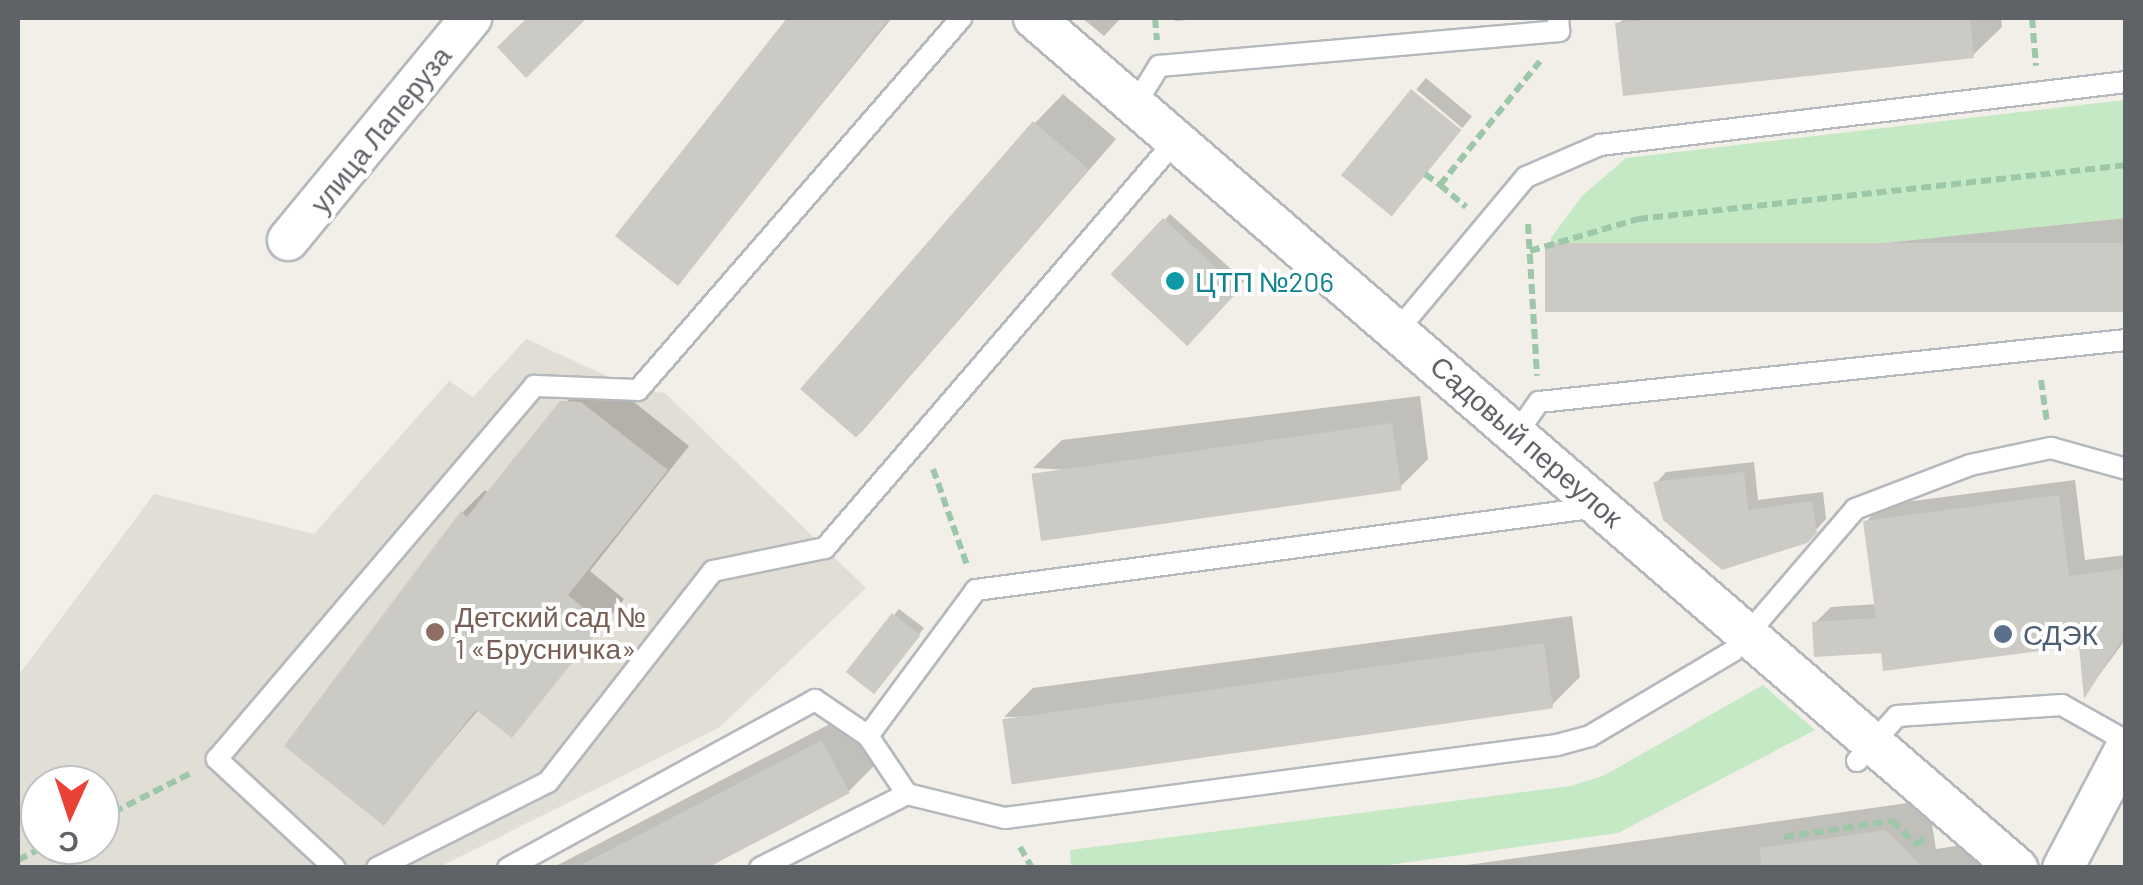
<!DOCTYPE html>
<meta charset="utf-8">
<style>
body{margin:0}
#map{position:relative;width:2143px;height:885px;overflow:hidden;background:#f1efe8;font-family:Barlow,sans-serif}
div>[style]{position:absolute}
[style*='--x']{left:calc(var(--x)*1px);top:calc(var(--y)*1px);width:calc(var(--w)*1px);rotate:calc(var(--a)*1deg)}
.education>*{inset:0;background:#e1ded6}
.green>*{inset:0;background:#c5e8c5}
.shadow>*{inset:0;background:#0003;transform-origin:0 0}
.building>*{inset:0;background:#cccac5;transform-origin:0 0}
.path>*{height:6px;margin-top:-3px;transform-origin:0;background:repeating-linear-gradient(90deg,#9cc7a9 0 10px,transparent 0 15px)}
.roads{filter:drop-shadow(2px 0 #b5b8bc) drop-shadow(-2px 0 #b5b8bc) drop-shadow(0 2px #b5b8bc) drop-shadow(0 -2px #b5b8bc)}
.service>*{height:20px;margin:-10px;padding:0 10px;transform-origin:10px;border-radius:10px;background:#fff}
.minor>*{height:40px;margin:-20px;padding:0 20px;transform-origin:20px;border-radius:20px;background:#fff}
.dots>*{width:28px;height:28px;translate:-50% -50%;box-sizing:border-box;border:5px solid #fff;border-radius:50%}
span{translate:-50% -50%;white-space:nowrap;text-align:center;line-height:1.15;-webkit-text-stroke:8px #fff;paint-order:stroke}
.street-label{font-size:28px;color:#5f6368}
.culture-label{font-size:28px;color:#0d838f}
.left{translate:0 -50%;text-align:left}
.education-label{font-size:28px;color:#785e54}
.service-label{font-size:28px;color:#4e5e75}
.frame{position:absolute;inset:0;border:20px solid #5f6368;pointer-events:none}
.north{position:absolute;left:20px;top:765px;width:100px;height:100px;box-sizing:border-box;background:#fff;border:2px solid #bfc1c3;border-radius:50%;rotate:183deg;font-size:28px;font-weight:700;line-height:40px;text-align:center;color:#5f6368}
.north::after{content:'';display:block;margin:auto;width:35px;height:45px;background:#ea4335;clip-path:polygon(50% 0,100% 100%,50% 72%,0 100%)}
</style>
<div id="map">
<div class="education">
<i style="clip-path:polygon(evenodd,526px 339px,638px 390px,665px 393px,866px 588px,720px 727px,439px 867px,18px 867px,18px 676px,154px 494px,314px 534px,449px 381px,473px 397px,526px 339px,40px 785px,100px 785px,100px 845px,40px 845px,40px 785px)"></i>
</div>
<div class="green">
<i style="clip-path:polygon(2125px 100px,2125px 218px,1555px 278px,1551px 238px,1582px 196px,1626px 158px)"></i>
<i style="clip-path:polygon(1763px 685px,1815px 730px,1618px 833px,1367px 868px,1071px 867px,1070px 850px,1571px 786px,1605px 775px)"></i>
</div>
<div class="shadow">
<i style="clip-path:polygon(790px 18px,892px 18px,677px 282px,618px 236px)"></i>
<i style="clip-path:polygon(1082px 18px,1121px 18px,1104px 36px)"></i>
<i style="clip-path:polygon(1175px 18px,1214px 18px,1175px 21px)"></i>
<i style="clip-path:polygon(1625px 18px,2001px 18px,2002px 27px,1973px 55px,1618px 24px)"></i>
<i style="left:1426px;top:78px;width:60px;height:15px;rotate:40deg"></i>
<i style="clip-path:polygon(1063px 94px,1116px 139px,859px 435px,1035px 123px)"></i>
<i style="left:1170px;top:214px;width:100px;height:82px;rotate:42deg"></i>
<i style="clip-path:polygon(2126px 218px,2126px 309px,1550px 304px,1579px 275px)"></i>
<i style="clip-path:polygon(586px 379px,605px 379px,689px 446px,590px 571px,624px 599px,512px 735px,479px 709px,384px 822px,462px 513px,485px 490px,489px 493px)"></i>
<i style="clip-path:polygon(1420px 396px,1428px 459px,1399px 488px,1033px 468px,1062px 440px)"></i>
<i style="clip-path:polygon(1754px 462px,1758px 500px,1823px 492px,1826px 519px,1806px 541px,1656px 483px,1666px 472px)"></i>
<i style="clip-path:polygon(2075px 480px,2085px 560px,2126px 555px,2126px 639px,2086px 693px,2081px 643px,1883px 650px,1815px 623px,1831px 607px,1877px 604px,1866px 522px,1882px 505px)"></i>
<i style="clip-path:polygon(899px 609px,924px 628px,880px 684px,894px 615px)"></i>
<i style="clip-path:polygon(1572px 616px,1580px 677px,1551px 706px,1004px 717px,1033px 688px)"></i>
<i style="clip-path:polygon(851px 713px,878px 762px,849px 791px,701px 868px,552px 868px)"></i>
<i style="clip-path:polygon(1915px 802px,1931px 818px,1936px 849px,1983px 842px,1986px 868px,1446px 868px)"></i>
</div>
<div class="building">
<i style="clip-path:polygon(527px 18px,587px 18px,526px 78px,497px 47px)"></i>
<i style="clip-path:polygon(787px 18px,889px 18px,678px 286px,615px 236px)"></i>
<i style="clip-path:polygon(1668px 18px,1970px 18px,1974px 58px,1623px 96px,1615px 23px)"></i>
<i style="left:1411px;top:89px;width:65px;height:111px;rotate:39deg"></i>
<i style="left:1033px;top:121px;width:74px;height:355px;rotate:41deg"></i>
<i style="left:1163px;top:218px;width:105px;height:77px;rotate:43deg"></i>
<i style="left:2126px;top:243px;width:69px;height:581px;rotate:90deg"></i>
<i style="clip-path:polygon(560px 401px,581px 402px,668px 470px,568px 595px,603px 624px,512px 738px,476px 710px,384px 826px,284px 746px,461px 511px,467px 517px)"></i>
<i style="left:1392px;top:423px;width:68px;height:364px;rotate:82deg"></i>
<i style="clip-path:polygon(1744px 472px,1748px 510px,1812px 501px,1817px 533px,1807px 543px,1722px 570px,1663px 520px,1653px 482px)"></i>
<i style="clip-path:polygon(2059px 495px,2069px 576px,2126px 568px,2126px 633px,2084px 699px,2079px 646px,1883px 671px,1881px 653px,1814px 657px,1812px 622px,1876px 618px,1863px 521px)"></i>
<i style="left:892px;top:613px;width:36px;height:75px;rotate:38deg"></i>
<i style="left:1544px;top:643px;width:66px;height:547px;rotate:82deg"></i>
<i style="clip-path:polygon(822px 740px,850px 793px,707px 868px,575px 868px)"></i>
<i style="clip-path:polygon(1886px 830px,1923px 868px,1761px 868px,1760px 848px)"></i>
</div>
<div class="path">
<i style="--x:1155;--y:18;--w:22;--a:85"></i>
<i style="--x:2032;--y:18;--w:48;--a:85.2"></i>
<i style="--x:1425;--y:174;--w:19;--a:36"></i>
<i style="--x:1440;--y:185;--w:159;--a:-51.1"></i>
<i style="--x:1440;--y:185;--w:34;--a:40"></i>
<i style="--x:1528;--y:224;--w:152;--a:86.6"></i>
<i style="--x:1530;--y:251;--w:113;--a:-16.5"></i>
<i style="--x:1638;--y:219;--w:491;--a:-6.3"></i>
<i style="--x:2041;--y:380;--w:42;--a:81.9"></i>
<i style="--x:933;--y:469;--w:102;--a:70.5"></i>
<i style="--x:100;--y:819;--w:104;--a:-26.8"></i>
<i style="--x:1784;--y:837;--w:109;--a:-8.4"></i>
<i style="--x:1892;--y:821;--w:35;--a:44"></i>
<i style="--x:1917;--y:845;--w:13;--a:-45"></i>
<i style="--x:1020;--y:847;--w:24;--a:60"></i>
<i style="--x:18;--y:860;--w:34;--a:-27"></i>
</div>
<div class="roads">
<div class="service">
<i style="--x:1135;--y:105;--w:46;--a:-58.4"></i>
<i style="--x:1159;--y:66;--w:402;--a:-5"></i>
<i style="--x:1559;--y:31;--w:13;--a:-94"></i>
<i style="--x:1398;--y:330;--w:199;--a:-50.1"></i>
<i style="--x:1526;--y:177;--w:81;--a:-23.4"></i>
<i style="--x:1600;--y:145;--w:530;--a:-6.83"></i>
<i style="--x:1517;--y:433;--w:38;--a:-55"></i>
<i style="--x:1539;--y:402;--w:590;--a:-6.03"></i>
<i style="--x:1598;--y:507;--w:628;--a:172.4"></i>
<i style="--x:976;--y:590;--w:182;--a:126.5"></i>
<i style="--x:868;--y:736;--w:70;--a:56.1"></i>
<i style="--x:907;--y:794;--w:101;--a:13.8"></i>
<i style="--x:1005;--y:818;--w:557;--a:-7.53"></i>
<i style="--x:1557;--y:745;--w:34;--a:-15"></i>
<i style="--x:1590;--y:736;--w:166;--a:-30.7"></i>
<i style="--x:1733;--y:651;--w:187;--a:-49.3"></i>
<i style="--x:1855;--y:509;--w:123;--a:-20.9"></i>
<i style="--x:1970;--y:465;--w:83;--a:-11.9"></i>
<i style="--x:2051;--y:448;--w:78;--a:15.6"></i>
<i style="--x:1857;--y:761;--w:60;--a:-48.4"></i>
<i style="--x:1897;--y:716;--w:165;--a:-3.8"></i>
<i style="--x:2062;--y:705;--w:73;--a:29.4"></i>
<i style="--x:335;--y:868;--w:161;--a:-137.3"></i>
<i style="--x:217;--y:759;--w:490;--a:-49.6"></i>
<i style="--x:534;--y:386;--w:104;--a:2.2"></i>
<i style="--x:638;--y:390;--w:493;--a:-49"></i>
<i style="--x:377;--y:868;--w:191;--a:-26.7"></i>
<i style="--x:548;--y:782;--w:268;--a:-52"></i>
<i style="--x:713;--y:571;--w:114;--a:-11.6"></i>
<i style="--x:825;--y:548;--w:538;--a:-49.29"></i>
<i style="--x:508;--y:868;--w:350;--a:-28.7"></i>
<i style="--x:815;--y:700;--w:64;--a:34.2"></i>
<i style="--x:760;--y:868;--w:165;--a:-26.7"></i>
</div>
<div class="minor">
<i style="--x:1034;--y:18;--w:1300;--a:40.85"></i>
<i style="--x:288;--y:240;--w:288;--a:-50.5"></i>
<i style="--x:2063;--y:868;--w:136;--a:-62.3"></i>
</div>
</div>
<div class="dots">
<i style="left:1175px;top:281px;background:#0f9aa8"></i>
<i style="left:435px;top:632px;background:#8d6e63"></i>
<i style="left:2003px;top:634px;background:#5c6f8a"></i>
</div>
<div class="street-label">
<span style="left:380px;top:129px;rotate:-51deg">улица Лаперуза</span>
<span style="left:1527px;top:441px;rotate:41deg">Садовый переулок</span>
</div>
<div class="culture-label">
<span class="left" style="left:1195px;top:281px">ЦТП №206</span>
</div>
<div class="education-label">
<span class="left" style="left:455px;top:632px">Детский сад №<br>1 «Брусничка»</span>
</div>
<div class="service-label">
<span class="left" style="left:2023px;top:634px">СДЭК</span>
</div>
<div class="frame"></div>
<div class="north">С</div>
</div>
